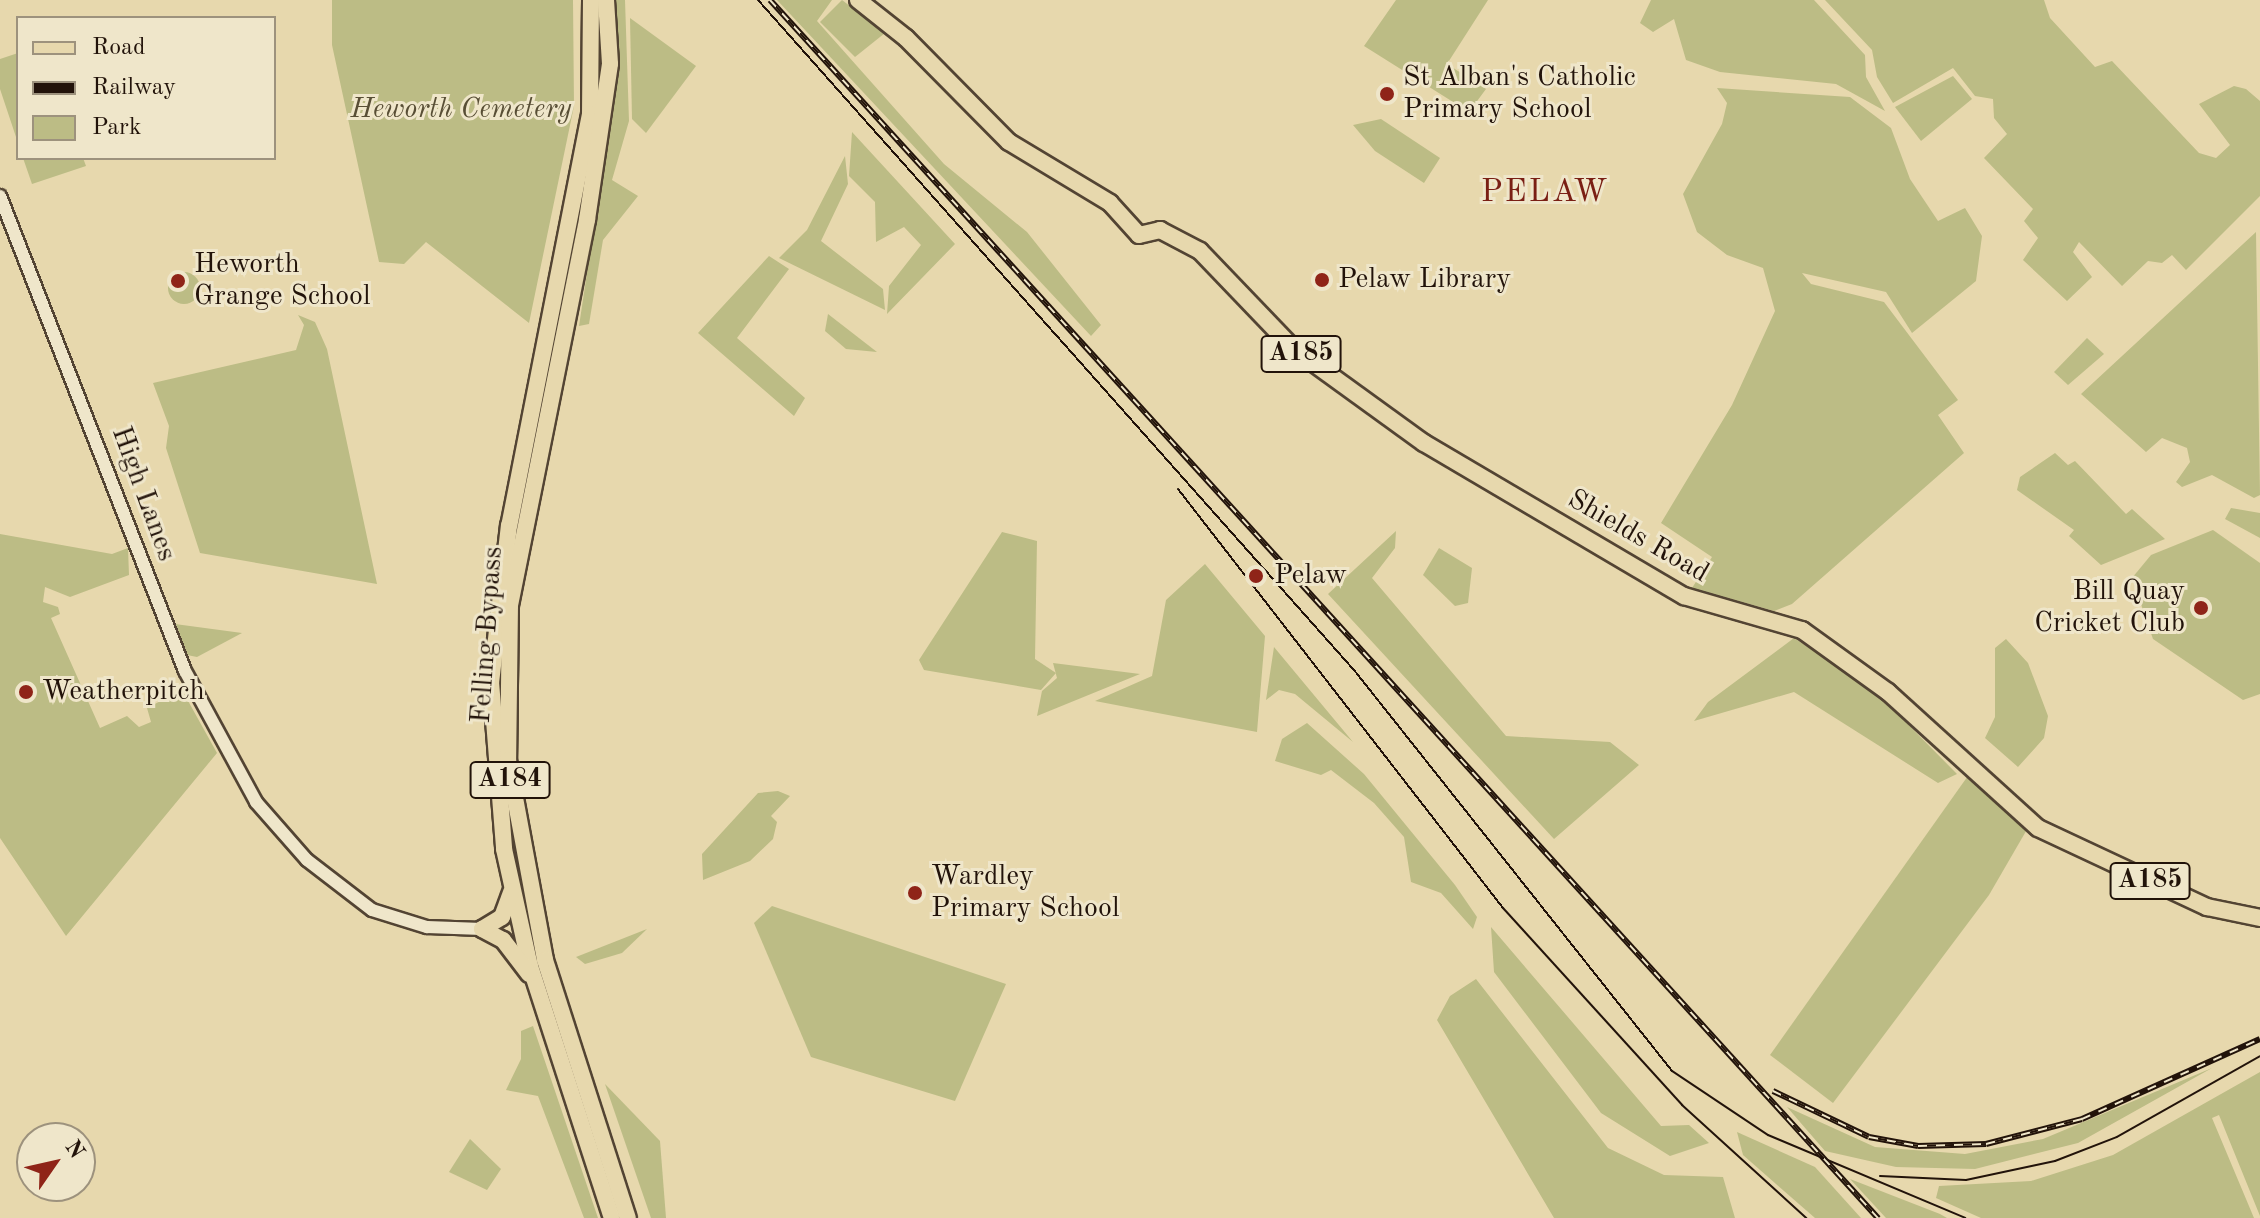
<!DOCTYPE html>
<style>
body{margin:0}
#map{position:relative;width:2260px;height:1218px;overflow:hidden;background:#e7d8ad;font-family:"Old Standard TT",serif}
div>[style]{position:absolute}
[style*='--x']{left:calc(var(--x)*1px);top:calc(var(--y)*1px);width:calc(var(--w)*1px);rotate:calc(var(--a)*1deg)}
.green>*{inset:0;background:#bcbc85}
.round{border-radius:50%}
.roads{filter:drop-shadow(2px 0 #534433) drop-shadow(-2px 0 #534433) drop-shadow(0 2px #534433) drop-shadow(0 -2px #534433)}
.tertiary>*{height:12px;margin:-6px;padding:0 6px;transform-origin:6px;border-radius:6px;background:#efe6ca}
.primary>*{height:16px;margin:-8px;padding:0 8px;transform-origin:8px;border-radius:8px;background:#e7d8ad}
.trunk>*{height:16px;margin:-8px;padding:0 8px;transform-origin:8px;border-radius:8px;background:#e7d8ad}
.tram>*{height:2px;margin:-1px;padding:0 1px;transform-origin:1px;border-radius:1px;background:#22130a}
.rail>*{height:6px;margin-top:-3px;transform-origin:0;background:repeating-linear-gradient(90deg,#efe6ca 0 9px,#22130a 0 18px);box-sizing:border-box;border-block:2px solid #22130a}
.dots>*{width:22px;height:22px;translate:-50% -50%;box-sizing:border-box;border:4px solid #efe6ca;border-radius:50%}
span{translate:-50% -50%;white-space:nowrap;text-align:center;line-height:1.15;-webkit-text-stroke:6px #efe6ca;paint-order:stroke}
.shield-label span{padding:2px 6px;background:#efe6ca;border:2px solid;border-radius:6px;-webkit-text-stroke-width:0}
.shield-label{font-size:26px;color:#22130a;font-weight:700}
.poi-label{font-size:28px;color:#22130a}
.left{translate:0 -50%;text-align:left}
.right{translate:-100% -50%;text-align:right}
.park-label{font-size:28px;color:#584e35;font-style:italic}
.street-label{font-size:28px;color:#22130a}
.quarter-label{font-size:32px;color:#7a1f14;letter-spacing:2px}
.legend{position:absolute;left:16px;top:16px;width:260px;height:144px;box-sizing:border-box;background:#efe6ca;border:2px solid #9d927d;margin:0;padding:10px 14px;list-style:none;font-size:24px;color:#22130a}
.legend li{display:flex;align-items:center;gap:16px;height:40px}
.legend b{width:40px;border:2px solid #9d927d}
.north{position:absolute;left:16px;top:1122px;width:80px;height:80px;box-sizing:border-box;background:#efe6ca;border:2px solid #9d927d;border-radius:50%;rotate:56deg;font-size:22px;font-weight:700;line-height:32px;text-align:center;color:#22130a}
.north::after{content:'';display:block;margin:auto;width:28px;height:36px;background:#8f2418;clip-path:polygon(50% 0,100% 100%,50% 72%,0 100%)}
</style>
<div id="map">
<div class="green">
<i style="clip-path:polygon(332px 0,573px 0,574px 106px,529px 323px,426px 242px,404px 264px,379px 262px,332px 45px)"></i>
<i style="clip-path:polygon(615px 0,625px 0,629px 121px,612px 180px,638px 196px,603px 240px,589px 324px,579px 326px,615px 88px)"></i>
<i style="clip-path:polygon(777px 0,832px 0,817px 21px,944px 164px,1027px 232px,1101px 325px,1091px 336px)"></i>
<i style="clip-path:polygon(842px 0,885px 33px,855px 57px,820px 22px)"></i>
<i style="clip-path:polygon(1396px 0,1488px 0,1447px 64px,1486px 89px,1469px 112px,1364px 46px)"></i>
<i style="clip-path:polygon(1651px 0,1814px 0,1865px 55px,1866px 77px,1885px 111px,1836px 84px,1720px 72px,1686px 60px,1674px 19px,1653px 32px,1640px 23px)"></i>
<i style="clip-path:polygon(1825px 0,2044px 0,2050px 18px,2095px 67px,2112px 61px,2199px 153px,2216px 158px,2230px 145px,2199px 104px,2234px 86px,2246px 89px,2260px 101px,2260px 196px,2186px 270px,2172px 255px,2162px 263px,2148px 261px,2122px 286px,2079px 242px,2073px 252px,2092px 277px,2067px 301px,2023px 260px,2038px 238px,2024px 221px,2033px 209px,1984px 158px,2007px 134px,1994px 118px,1993px 99px,1975px 96px,1953px 68px,1893px 103px,1877px 77px,1872px 50px)"></i>
<i style="clip-path:polygon(630px 18px,696px 66px,646px 133px,632px 119px)"></i>
<i style="clip-path:polygon(18px 53px,18px 143px,0 89px,0 59px)"></i>
<i style="clip-path:polygon(1953px 76px,1972px 99px,1921px 141px,1895px 107px)"></i>
<i style="clip-path:polygon(1717px 88px,1850px 97px,1891px 128px,1910px 179px,1938px 221px,1965px 208px,1982px 236px,1976px 281px,1912px 333px,1886px 292px,1802px 273px,1811px 284px,1884px 302px,1958px 400px,1938px 415px,1964px 453px,1792px 604px,1774px 611px,1692px 588px,1712px 557px,1661px 523px,1732px 405px,1775px 311px,1763px 268px,1727px 255px,1697px 232px,1683px 194px,1722px 124px,1727px 103px)"></i>
<i style="clip-path:polygon(1381px 119px,1440px 158px,1424px 183px,1375px 151px,1353px 125px)"></i>
<i style="clip-path:polygon(852px 132px,955px 244px,887px 314px,889px 286px,921px 245px,904px 227px,876px 242px,875px 202px,849px 176px)"></i>
<i style="clip-path:polygon(845px 156px,848px 184px,821px 241px,883px 289px,885px 310px,779px 258px,807px 230px)"></i>
<i style="clip-path:polygon(23px 158px,83px 158px,86px 166px,32px 184px)"></i>
<i style="clip-path:polygon(2256px 232px,2260px 495px,2254px 498px,2212px 475px,2182px 487px,2176px 482px,2190px 462px,2187px 448px,2162px 438px,2146px 452px,2081px 394px)"></i>
<i style="clip-path:polygon(769px 256px,789px 269px,737px 338px,805px 398px,794px 416px,698px 333px)"></i>
<i class="round" style="left:168px;top:272px;width:32px;height:32px"></i>
<i style="clip-path:polygon(828px 314px,877px 352px,846px 349px,825px 331px)"></i>
<i style="clip-path:polygon(298px 315px,315px 322px,327px 349px,377px 584px,200px 553px,166px 448px,169px 426px,153px 383px,296px 350px,304px 325px)"></i>
<i style="clip-path:polygon(2087px 338px,2104px 354px,2068px 385px,2054px 372px)"></i>
<i style="clip-path:polygon(2055px 453px,2068px 465px,2075px 461px,2126px 514px,2132px 509px,2165px 539px,2101px 565px,2069px 536px,2074px 530px,2017px 490px,2020px 477px)"></i>
<i style="clip-path:polygon(2231px 508px,2260px 513px,2260px 538px,2225px 519px)"></i>
<i style="clip-path:polygon(2213px 530px,2260px 563px,2260px 694px,2243px 700px,2153px 639px,2132px 578px,2151px 555px)"></i>
<i style="clip-path:polygon(1396px 531px,1395px 548px,1372px 578px,1506px 736px,1610px 742px,1639px 765px,1554px 839px,1328px 594px)"></i>
<i style="clip-path:polygon(1002px 532px,1037px 541px,1035px 659px,1056px 673px,1041px 690px,924px 670px,919px 660px)"></i>
<i style="clip-path:polygon(0 534px,112px 554px,128px 548px,129px 575px,70px 597px,45px 587px,43px 602px,58px 607px,60px 614px,51px 618px,100px 728px,127px 716px,139px 727px,151px 722px,147px 708px,182px 690px,217px 753px,66px 936px,0 838px)"></i>
<i style="clip-path:polygon(1439px 548px,1472px 568px,1468px 603px,1455px 606px,1423px 575px)"></i>
<i style="clip-path:polygon(1205px 564px,1265px 636px,1257px 732px,1095px 701px,1152px 676px,1166px 600px)"></i>
<i style="clip-path:polygon(175px 624px,242px 633px,197px 657px,187px 655px)"></i>
<i style="clip-path:polygon(1794px 638px,1876px 692px,1957px 774px,1938px 783px,1794px 692px,1694px 721px,1708px 702px)"></i>
<i style="clip-path:polygon(2006px 639px,2028px 663px,2048px 716px,2044px 738px,2018px 767px,1985px 738px,1995px 717px,1995px 648px)"></i>
<i style="clip-path:polygon(1274px 647px,1353px 742px,1295px 694px,1279px 690px,1266px 700px)"></i>
<i style="clip-path:polygon(1053px 663px,1140px 674px,1037px 716px,1042px 691px,1057px 678px)"></i>
<i style="clip-path:polygon(1307px 723px,1364px 774px,1455px 885px,1477px 917px,1473px 929px,1441px 893px,1411px 882px,1404px 837px,1374px 803px,1331px 770px,1321px 775px,1275px 761px,1282px 739px)"></i>
<i style="clip-path:polygon(1970px 773px,2029px 826px,1989px 895px,1833px 1103px,1770px 1055px)"></i>
<i style="clip-path:polygon(778px 791px,790px 796px,771px 816px,777px 822px,773px 839px,750px 861px,703px 880px,702px 854px,758px 793px)"></i>
<i style="clip-path:polygon(772px 906px,1006px 984px,955px 1101px,811px 1057px,754px 923px)"></i>
<i style="clip-path:polygon(1491px 927px,1661px 1126px,1689px 1125px,1709px 1143px,1670px 1156px,1601px 1113px,1494px 972px)"></i>
<i style="clip-path:polygon(647px 929px,622px 953px,585px 964px,576px 957px)"></i>
<i style="clip-path:polygon(1476px 979px,1608px 1148px,1664px 1175px,1723px 1177px,1735px 1218px,1554px 1218px,1437px 1020px,1450px 996px)"></i>
<i style="clip-path:polygon(533px 1026px,598px 1218px,584px 1218px,538px 1096px,506px 1090px,521px 1059px,521px 1031px)"></i>
<i style="clip-path:polygon(2212px 1068px,2078px 1143px,1975px 1169px,1896px 1167px,1825px 1151px,1787px 1107px,1875px 1147px,1965px 1154px,2043px 1139px)"></i>
<i style="clip-path:polygon(2260px 1072px,2260px 1216px,2219px 1115px,2212px 1118px,2254px 1218px,1981px 1218px,1936px 1198px,1939px 1186px,2031px 1181px,2113px 1155px)"></i>
<i style="clip-path:polygon(605px 1084px,660px 1141px,666px 1218px,651px 1218px)"></i>
<i style="clip-path:polygon(1737px 1132px,1815px 1167px,1861px 1218px,1815px 1218px,1743px 1155px)"></i>
<i style="clip-path:polygon(470px 1139px,501px 1169px,487px 1190px,449px 1172px)"></i>
<i style="clip-path:polygon(1850px 1179px,1940px 1214px,1947px 1218px,1886px 1218px)"></i>
</div>
<div class="roads">
<div class="tertiary">
<i style="--x:0;--y:196;--w:510;--a:68.72"></i>
<i style="--x:185;--y:671;--w:149;--a:61.5"></i>
<i style="--x:256;--y:802;--w:77;--a:48.7"></i>
<i style="--x:307;--y:860;--w:82;--a:37.6"></i>
<i style="--x:372;--y:910;--w:58;--a:17.2"></i>
<i style="--x:427;--y:927;--w:55;--a:2.1"></i>
</div>
<div class="primary">
<i style="--x:858;--y:0;--w:61;--a:38.4"></i>
<i style="--x:906;--y:38;--w:146;--a:45.3"></i>
<i style="--x:1009;--y:142;--w:118;--a:31.1"></i>
<i style="--x:1110;--y:203;--w:43;--a:47.8"></i>
<i style="--x:1139;--y:235;--w:22;--a:-13"></i>
<i style="--x:1160;--y:230;--w:45;--a:27.7"></i>
<i style="--x:1200;--y:251;--w:136;--a:46.2"></i>
<i style="--x:1294;--y:349;--w:160;--a:35.9"></i>
<i style="--x:1424;--y:443;--w:302;--a:30.5"></i>
<i style="--x:1684;--y:596;--w:123;--a:16.1"></i>
<i style="--x:1802;--y:630;--w:106;--a:35.8"></i>
<i style="--x:1888;--y:692;--w:202;--a:42.2"></i>
<i style="--x:2038;--y:828;--w:187;--a:25.1"></i>
<i style="--x:2207;--y:907;--w:54;--a:11.7"></i>
</div>
<div class="trunk">
<i style="--x:591;--y:0;--w:114;--a:90.5"></i>
<i style="--x:590;--y:114;--w:419;--a:101.1"></i>
<i style="--x:509;--y:525;--w:158;--a:96.5"></i>
<i style="--x:491;--y:682;--w:168;--a:85.5"></i>
<i style="--x:504;--y:849;--w:120;--a:77.5"></i>
<i style="--x:530;--y:966;--w:265;--a:72"></i>
<i style="--x:606;--y:0;--w:64;--a:86.4"></i>
<i style="--x:610;--y:64;--w:158;--a:98.4"></i>
<i style="--x:587;--y:220;--w:392;--a:101.3"></i>
<i style="--x:510;--y:604;--w:156;--a:90.7"></i>
<i style="--x:508;--y:760;--w:203;--a:79.5"></i>
<i style="--x:545;--y:960;--w:271;--a:72.2"></i>
<i style="--x:482;--y:929;--w:24;--a:28"></i>
<i style="--x:503;--y:940;--w:43;--a:52.6"></i>
<i style="--x:482;--y:929;--w:23;--a:-31"></i>
<i style="--x:502;--y:917;--w:27;--a:-70"></i>
</div>
</div>
<div class="tram">
<i style="--x:758;--y:0;--w:897;--a:48.35"></i>
<i style="--x:1354;--y:670;--w:512;--a:51.58"></i>
<i style="--x:1672;--y:1071;--w:115;--a:33.7"></i>
<i style="--x:1768;--y:1135;--w:214;--a:22.8"></i>
<i style="--x:1178;--y:489;--w:530;--a:52.2"></i>
<i style="--x:1503;--y:908;--w:266;--a:47.7"></i>
<i style="--x:1682;--y:1105;--w:168;--a:42.3"></i>
<i style="--x:1880;--y:1176;--w:86;--a:2.7"></i>
<i style="--x:1966;--y:1180;--w:91;--a:-12.1"></i>
<i style="--x:2055;--y:1161;--w:66;--a:-21.2"></i>
<i style="--x:2117;--y:1137;--w:164;--a:-29.5"></i>
</div>
<div class="rail">
<i style="--x:770;--y:0;--w:1647;--a:47.71"></i>
<i style="--x:1773;--y:1091;--w:106;--a:25.6"></i>
<i style="--x:1869;--y:1137;--w:50;--a:10.4"></i>
<i style="--x:1918;--y:1146;--w:68;--a:-1.7"></i>
<i style="--x:1986;--y:1144;--w:99;--a:-14.6"></i>
<i style="--x:2082;--y:1119;--w:195;--a:-24.2"></i>
</div>
<div class="dots">
<i style="left:1387px;top:94px;background:#8f2418"></i>
<i style="left:1322px;top:280px;background:#8f2418"></i>
<i style="left:178px;top:281px;background:#8f2418"></i>
<i style="left:1256px;top:576px;background:#8f2418"></i>
<i style="left:2201px;top:608px;background:#8f2418"></i>
<i style="left:26px;top:692px;background:#8f2418"></i>
<i style="left:915px;top:893px;background:#8f2418"></i>
</div>
<div class="shield-label">
<span style="left:1301px;top:354px">A185</span>
<span style="left:510px;top:780px">A184</span>
<span style="left:2150px;top:881px">A185</span>
</div>
<div class="poi-label">
<span class="left" style="left:1403px;top:94px">St Alban's Catholic<br>Primary School</span>
<span class="left" style="left:194px;top:281px">Heworth<br>Grange School</span>
<span class="left" style="left:1338px;top:280px">Pelaw Library</span>
<span class="left" style="left:1274px;top:576px">Pelaw</span>
<span class="right" style="left:2185px;top:608px">Bill Quay<br>Cricket Club</span>
<span class="left" style="left:42px;top:692px">Weatherpitch</span>
<span class="left" style="left:931px;top:893px">Wardley<br>Primary School</span>
</div>
<div class="park-label">
<span style="left:461px;top:110px">Heworth Cemetery</span>
</div>
<div class="street-label">
<span style="left:143px;top:494px;rotate:70deg">High Lanes</span>
<span style="left:1638px;top:537px;rotate:30deg">Shields Road</span>
<span style="left:488px;top:635px;rotate:-86deg">Felling Bypass</span>
</div>
<div class="quarter-label">
<span style="left:1545px;top:193px">PELAW</span>
</div>
<ul class="legend">
<li><b style="height:10px;background:#e7d8ad"></b>Road</li>
<li><b style="height:10px;background:#22130a"></b>Railway</li>
<li><b style="height:22px;background:#bcbc85"></b>Park</li>
</ul>
<div class="north">N</div>
</div>
